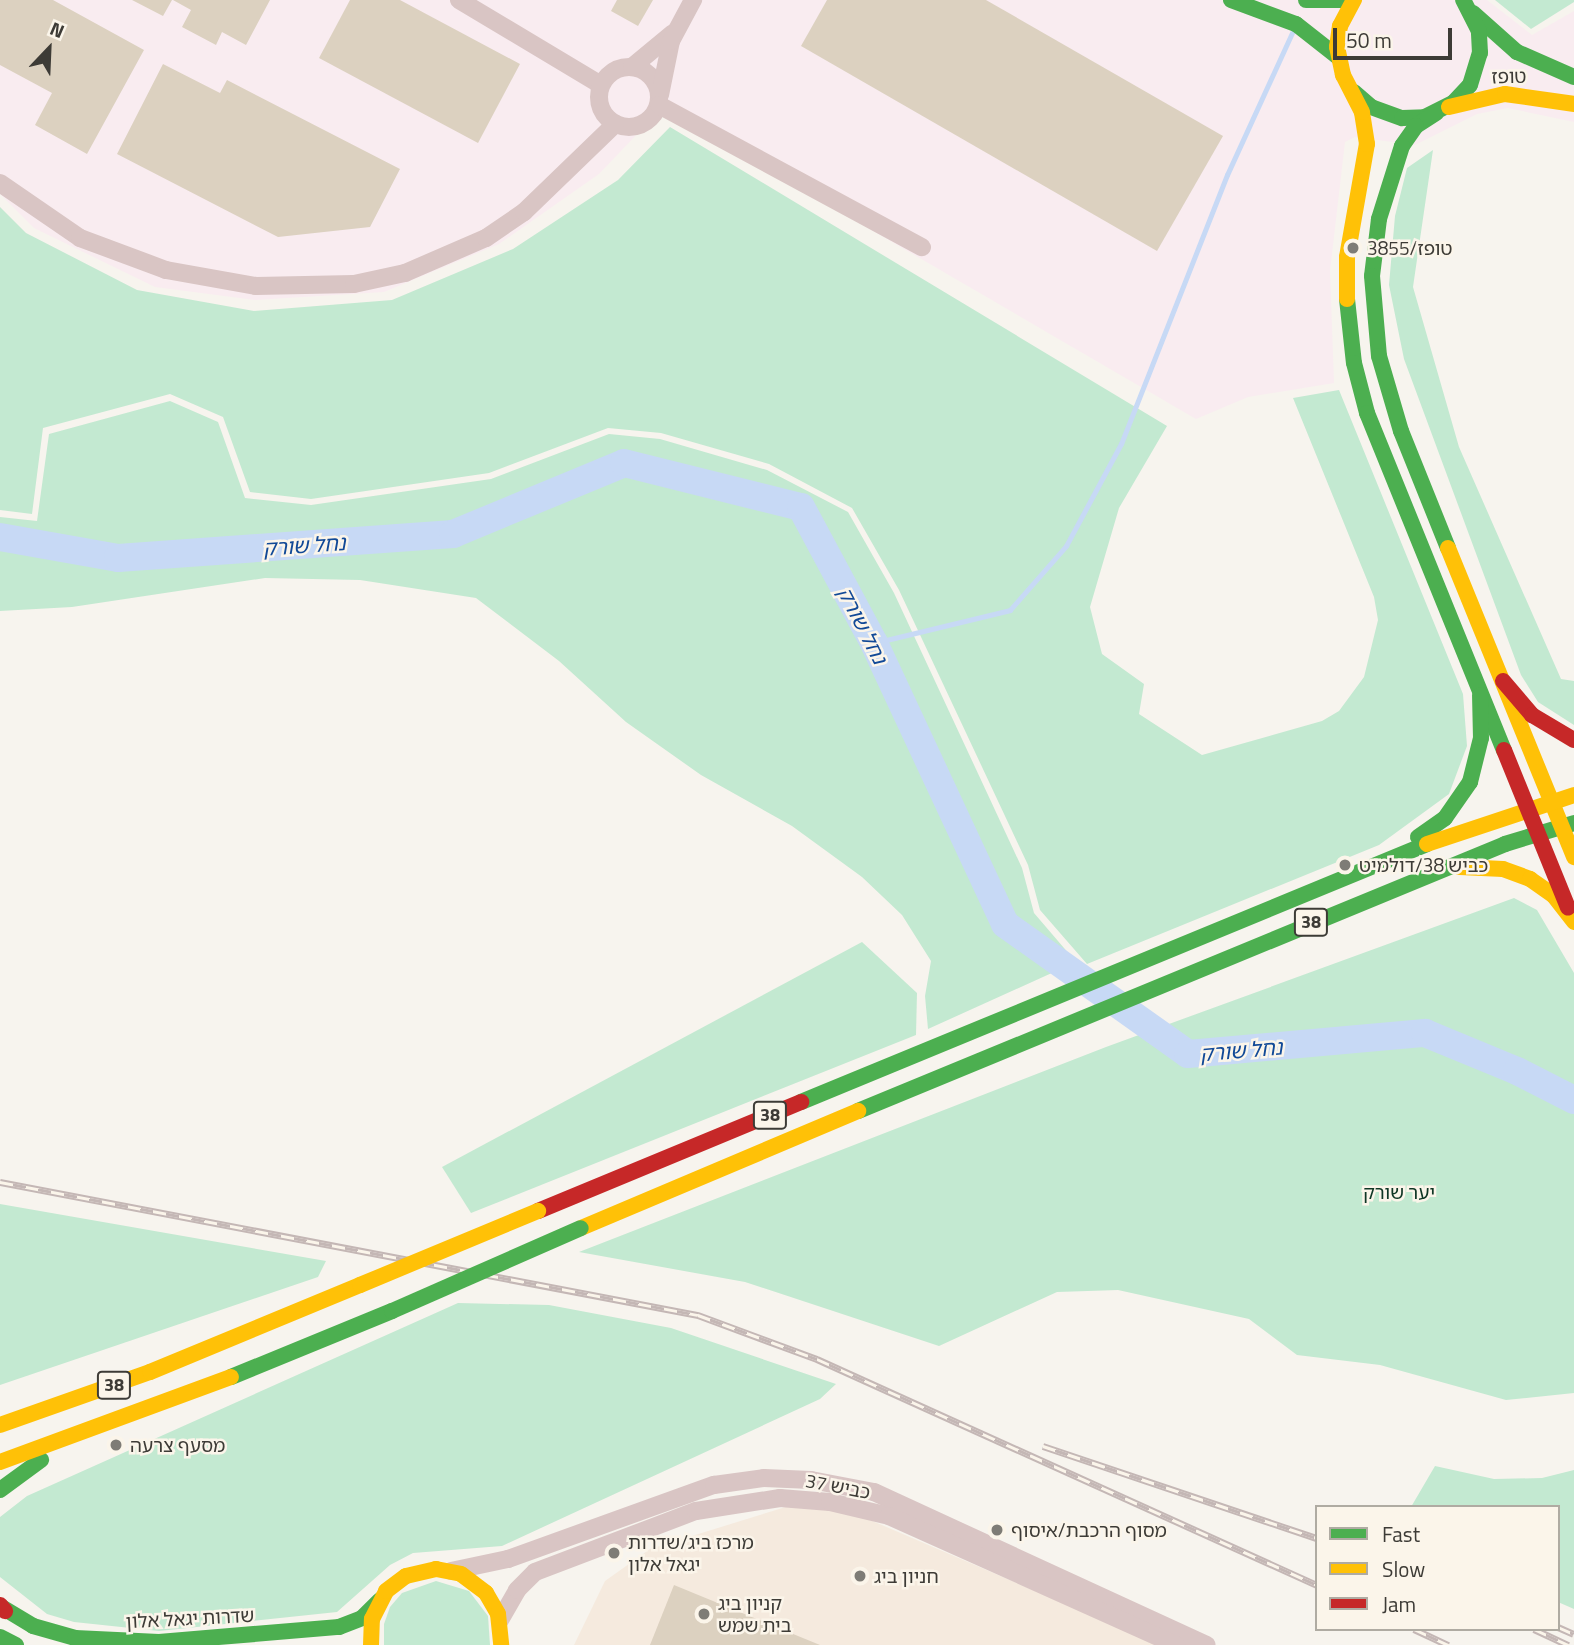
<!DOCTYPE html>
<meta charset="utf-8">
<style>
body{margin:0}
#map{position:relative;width:1574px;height:1645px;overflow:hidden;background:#f7f4ee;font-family:"Titillium Web","Noto Sans Hebrew",sans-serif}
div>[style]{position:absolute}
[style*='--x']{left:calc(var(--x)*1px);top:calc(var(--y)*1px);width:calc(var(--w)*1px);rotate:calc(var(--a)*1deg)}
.commercial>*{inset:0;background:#f5eade}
.industrial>*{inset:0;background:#f9ecf0}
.green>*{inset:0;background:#c3e9d1}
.stream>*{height:4.5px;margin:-2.25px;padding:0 2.25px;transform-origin:2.25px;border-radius:2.25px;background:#c7d9f5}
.river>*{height:28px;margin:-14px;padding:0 14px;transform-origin:14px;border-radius:14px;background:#c7d9f5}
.building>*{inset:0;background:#dcd1c0}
.street>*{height:18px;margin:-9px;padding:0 9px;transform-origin:9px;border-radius:9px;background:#d9c5c4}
.street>.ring{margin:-9px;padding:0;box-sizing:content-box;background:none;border:18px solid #d9c5c4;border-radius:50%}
.fast>*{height:16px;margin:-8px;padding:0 8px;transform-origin:8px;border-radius:8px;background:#4caf50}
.slow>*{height:16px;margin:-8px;padding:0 8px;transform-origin:8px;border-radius:8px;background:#ffc107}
.jam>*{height:16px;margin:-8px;padding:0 8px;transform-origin:8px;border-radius:8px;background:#c62828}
.rail>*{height:7px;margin-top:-3.5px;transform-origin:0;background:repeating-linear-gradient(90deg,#fbf5ea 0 13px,#c4b7b5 0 26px);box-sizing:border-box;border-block:2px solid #c4b7b5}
.fast-bridge>*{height:16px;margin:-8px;padding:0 8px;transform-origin:8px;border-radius:8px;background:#4caf50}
.slow-bridge>*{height:16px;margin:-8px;padding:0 8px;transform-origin:8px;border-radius:8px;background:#ffc107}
.dots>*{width:19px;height:19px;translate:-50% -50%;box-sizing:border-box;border:4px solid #fbf5ea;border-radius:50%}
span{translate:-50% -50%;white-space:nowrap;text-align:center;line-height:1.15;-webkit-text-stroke:5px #fbf5ea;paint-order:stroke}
.shield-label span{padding:2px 5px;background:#fbf5ea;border:2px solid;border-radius:5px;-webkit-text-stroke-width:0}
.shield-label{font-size:18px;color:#3d3b36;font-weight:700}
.street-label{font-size:19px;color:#3d3b36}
.poi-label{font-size:19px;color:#3d3b36}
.left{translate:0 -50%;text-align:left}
.park-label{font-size:19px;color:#0f3725}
.water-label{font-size:21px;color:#114997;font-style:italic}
.legend{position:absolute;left:1315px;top:1505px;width:245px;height:126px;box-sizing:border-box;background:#fbf5ea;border:2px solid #afaba2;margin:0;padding:9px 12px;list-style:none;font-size:21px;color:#3d3b36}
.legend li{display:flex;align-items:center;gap:14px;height:35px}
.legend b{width:35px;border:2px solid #afaba2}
.north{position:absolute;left:14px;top:14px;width:70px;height:70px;-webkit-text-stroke:5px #fbf5ea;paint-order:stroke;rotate:23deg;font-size:19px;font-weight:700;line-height:28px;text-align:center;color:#3d3b36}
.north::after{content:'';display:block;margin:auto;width:24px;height:32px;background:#3d3b36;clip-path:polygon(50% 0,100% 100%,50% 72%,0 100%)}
.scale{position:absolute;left:1333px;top:28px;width:119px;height:32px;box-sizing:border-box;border:4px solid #3d3b36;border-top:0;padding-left:9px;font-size:21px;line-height:24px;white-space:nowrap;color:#3d3b36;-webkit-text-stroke:5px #fbf5ea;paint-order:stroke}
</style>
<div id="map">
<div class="commercial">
<i style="clip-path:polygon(833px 1504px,1161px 1645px,574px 1645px,605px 1581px,650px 1549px,792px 1505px)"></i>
</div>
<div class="industrial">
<i style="clip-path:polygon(0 0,1487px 0,1532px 35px,1574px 11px,1574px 122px,1508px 108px,1477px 114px,1415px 145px,1355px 137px,1345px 142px,1330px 271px,1334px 383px,1248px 397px,1196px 419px,662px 108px,599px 174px,499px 244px,384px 292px,255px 300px,155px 287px,34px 228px,0 194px)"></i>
</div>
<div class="green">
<i style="clip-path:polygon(1495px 0,1574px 0,1574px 2px,1531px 29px)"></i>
<i style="clip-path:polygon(670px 127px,1167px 426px,1119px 508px,1090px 607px,1102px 654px,1144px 684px,1139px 714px,1202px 755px,1322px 721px,1339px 711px,1364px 677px,1378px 620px,1374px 597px,1293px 398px,1339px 390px,1463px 694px,1467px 746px,1449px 794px,1379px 845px,1087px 964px,1040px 910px,1028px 865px,899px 590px,852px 508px,769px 464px,661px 433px,608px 428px,489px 473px,311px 499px,250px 492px,223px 417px,170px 394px,43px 428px,32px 514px,0 510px,0 207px,26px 233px,137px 290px,254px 311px,392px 300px,513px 249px,618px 180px)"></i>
<i style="clip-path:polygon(1433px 150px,1413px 287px,1459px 447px,1561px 679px,1574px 681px,1574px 725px,1538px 702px,1521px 675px,1404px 359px,1389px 285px,1395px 216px,1407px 168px)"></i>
<i style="clip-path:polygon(170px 401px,218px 422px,245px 498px,311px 505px,491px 479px,609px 434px,660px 439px,767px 470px,848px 512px,894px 593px,1022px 868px,1034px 913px,1076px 962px,928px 1029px,925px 996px,931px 961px,902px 915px,862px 877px,792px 826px,701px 775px,626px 722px,559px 661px,476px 598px,360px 580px,265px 578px,72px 607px,0 611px,0 517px,37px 521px,49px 434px)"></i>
<i style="clip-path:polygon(1514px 898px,1537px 910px,1574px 973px,1574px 1393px,1506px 1400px,1380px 1365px,1297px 1355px,1249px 1319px,1118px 1290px,1057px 1292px,939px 1346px,745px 1282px,579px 1252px,1106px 1047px)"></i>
<i style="clip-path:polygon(862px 942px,917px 993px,916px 1035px,471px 1213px,442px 1167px)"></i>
<i style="clip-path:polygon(0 1204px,326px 1261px,318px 1277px,0 1385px)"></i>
<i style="clip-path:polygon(458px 1303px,549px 1305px,671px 1328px,836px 1384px,820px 1399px,502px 1546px,413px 1553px,390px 1565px,337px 1612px,159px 1631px,74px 1622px,47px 1614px,0 1577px,0 1517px,27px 1496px)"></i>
<i style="clip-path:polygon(1435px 1466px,1494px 1479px,1542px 1478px,1574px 1470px,1574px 1609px,1558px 1602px,1558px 1507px,1411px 1507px)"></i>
<i style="clip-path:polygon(436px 1581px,469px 1591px,488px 1616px,490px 1645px,384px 1645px,384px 1624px,390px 1607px,402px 1593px)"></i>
</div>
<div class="stream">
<i style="--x:874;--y:643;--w:140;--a:-13.6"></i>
<i style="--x:1010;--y:610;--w:85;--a:-48.8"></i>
<i style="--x:1066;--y:546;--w:116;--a:-61.7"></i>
<i style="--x:1121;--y:444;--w:289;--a:-68.5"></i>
<i style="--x:1227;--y:175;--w:156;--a:-65.4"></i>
</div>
<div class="river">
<i style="--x:0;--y:537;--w:120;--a:10.1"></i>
<i style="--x:118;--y:558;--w:336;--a:-4.1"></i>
<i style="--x:453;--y:534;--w:185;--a:-22.5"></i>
<i style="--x:624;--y:463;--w:182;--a:14"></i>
<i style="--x:801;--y:507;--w:154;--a:61.8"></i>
<i style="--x:874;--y:643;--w:310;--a:65"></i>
<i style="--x:1005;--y:924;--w:224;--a:35.4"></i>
<i style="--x:1188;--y:1054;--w:238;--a:-5.1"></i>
<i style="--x:1425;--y:1033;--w:100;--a:22.4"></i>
<i style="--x:1517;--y:1071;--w:64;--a:27"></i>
</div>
<div class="building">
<i style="clip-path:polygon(0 0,53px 0,144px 50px,87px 154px,35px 125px,52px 93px,0 65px)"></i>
<i style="clip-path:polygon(132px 0,172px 0,163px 16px)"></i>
<i style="clip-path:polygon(173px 0,270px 0,246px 45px,222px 32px,216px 45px,182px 27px,191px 10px)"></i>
<i style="clip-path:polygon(350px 0,400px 0,520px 64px,478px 143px,319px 58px)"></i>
<i style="clip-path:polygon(617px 0,653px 0,638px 26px,611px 11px)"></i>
<i style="clip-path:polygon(827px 0,986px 0,1223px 136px,1157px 251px,801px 46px)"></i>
<i style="clip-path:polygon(163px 64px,220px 93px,227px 80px,400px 169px,370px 227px,278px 237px,117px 154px)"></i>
<i style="clip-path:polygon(674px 1585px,820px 1645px,650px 1645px)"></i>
</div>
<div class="street">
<i style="--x:459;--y:0;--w:165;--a:30.9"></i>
<i class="ring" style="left:599px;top:67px;width:42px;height:42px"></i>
<i style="--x:632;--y:67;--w:53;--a:-39.7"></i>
<i style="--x:660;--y:95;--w:55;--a:-78.5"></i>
<i style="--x:671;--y:41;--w:47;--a:-61.8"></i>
<i style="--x:659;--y:105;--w:299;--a:28.4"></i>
<i style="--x:0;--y:183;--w:97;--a:34.5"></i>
<i style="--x:80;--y:238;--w:92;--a:20.4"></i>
<i style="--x:166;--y:270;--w:91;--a:10.1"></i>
<i style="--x:256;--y:286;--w:98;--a:-1.2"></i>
<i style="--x:354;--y:284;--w:52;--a:-12.2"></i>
<i style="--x:405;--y:273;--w:88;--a:-23.4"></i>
<i style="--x:486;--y:238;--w:46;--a:-34.4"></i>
<i style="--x:524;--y:212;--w:127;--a:-44"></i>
<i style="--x:451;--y:1571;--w:58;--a:-11.9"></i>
<i style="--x:508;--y:1559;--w:219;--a:-19.8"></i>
<i style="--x:714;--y:1485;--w:50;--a:-8"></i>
<i style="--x:764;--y:1478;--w:47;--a:2.4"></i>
<i style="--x:811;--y:1480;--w:64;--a:10.8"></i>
<i style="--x:874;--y:1492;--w:366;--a:24.7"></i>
<i style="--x:500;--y:1620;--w:34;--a:-60"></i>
<i style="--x:517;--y:1590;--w:25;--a:-45"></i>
<i style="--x:535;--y:1572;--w:172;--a:-20.8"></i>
<i style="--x:696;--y:1511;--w:85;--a:-8.8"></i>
<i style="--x:780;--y:1498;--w:50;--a:4.6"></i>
<i style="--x:830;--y:1502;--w:61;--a:13.3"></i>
<i style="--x:889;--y:1516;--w:315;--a:24.2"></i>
</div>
<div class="fast">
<i style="--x:1231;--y:0;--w:69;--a:20.3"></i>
<i style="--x:1296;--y:24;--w:53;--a:38.2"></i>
<i style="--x:1306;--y:0;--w:37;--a:0"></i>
<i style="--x:1473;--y:13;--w:59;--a:41.6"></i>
<i style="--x:1517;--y:52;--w:62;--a:23.7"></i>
<i style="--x:1354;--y:92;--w:23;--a:41"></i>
<i style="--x:1371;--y:107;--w:33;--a:20"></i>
<i style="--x:1402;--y:118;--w:23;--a:-2"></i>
<i style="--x:1425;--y:117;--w:33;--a:-27"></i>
<i style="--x:1454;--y:102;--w:23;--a:-47"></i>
<i style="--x:1470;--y:85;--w:34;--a:-73"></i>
<i style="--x:1480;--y:53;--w:22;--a:-93"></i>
<i style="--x:1479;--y:31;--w:35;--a:-117"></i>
<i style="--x:1436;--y:113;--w:24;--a:147"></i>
<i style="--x:1416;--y:126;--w:24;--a:125"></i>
<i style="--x:1402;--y:146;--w:77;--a:107.5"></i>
<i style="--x:1379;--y:219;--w:57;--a:97"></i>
<i style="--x:1372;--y:276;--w:80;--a:85"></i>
<i style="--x:1379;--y:356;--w:78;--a:73.7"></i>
<i style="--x:1401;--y:431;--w:126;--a:68.1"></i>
<i style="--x:1347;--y:299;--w:64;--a:83.8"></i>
<i style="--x:1354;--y:363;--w:52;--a:75.4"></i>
<i style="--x:1367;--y:413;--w:364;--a:67.9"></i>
<i style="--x:1418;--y:837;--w:33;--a:-35"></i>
<i style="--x:1445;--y:818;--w:44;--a:-55.2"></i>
<i style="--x:1470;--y:782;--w:45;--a:-76"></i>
<i style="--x:1481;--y:738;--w:43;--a:-91.3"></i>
<i style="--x:801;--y:1102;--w:677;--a:-22.4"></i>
<i style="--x:858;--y:1111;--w:700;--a:-22.42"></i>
<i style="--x:1505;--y:844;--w:72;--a:-16.9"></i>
<i style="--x:231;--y:1377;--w:174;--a:-22.3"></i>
<i style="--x:0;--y:1490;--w:51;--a:-36.2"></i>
<i style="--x:0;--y:1606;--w:39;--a:31"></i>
<i style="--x:33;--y:1626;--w:44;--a:15.9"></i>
<i style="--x:75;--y:1638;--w:84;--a:2.7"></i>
<i style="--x:159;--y:1642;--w:181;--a:-4.8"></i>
<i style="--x:339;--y:1627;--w:25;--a:-21"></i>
<i style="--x:362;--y:1618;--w:25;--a:-45"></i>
<i style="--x:0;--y:1637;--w:18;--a:27"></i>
</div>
<div class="slow">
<i style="--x:1449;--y:107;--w:57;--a:-13.1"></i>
<i style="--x:1505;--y:94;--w:70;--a:8.2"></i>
<i style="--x:1347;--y:299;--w:42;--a:-90"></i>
<i style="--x:1347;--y:257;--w:115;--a:-80"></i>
<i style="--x:1367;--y:144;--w:32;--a:-99"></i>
<i style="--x:1362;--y:112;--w:42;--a:-117.2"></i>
<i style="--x:1343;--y:75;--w:29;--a:-102"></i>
<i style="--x:1337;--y:47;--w:21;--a:-82"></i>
<i style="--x:1340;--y:26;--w:30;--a:-62"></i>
<i style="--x:1448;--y:548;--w:334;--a:67.8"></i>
<i style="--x:1427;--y:844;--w:155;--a:-18.4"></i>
<i style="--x:1460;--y:867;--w:43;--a:2.7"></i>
<i style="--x:1503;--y:869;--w:29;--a:20"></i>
<i style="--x:1530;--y:879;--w:29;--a:35"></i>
<i style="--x:1554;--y:896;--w:33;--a:52"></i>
<i style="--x:581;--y:1228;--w:301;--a:-22.9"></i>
<i style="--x:0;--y:1425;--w:159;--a:-19.5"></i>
<i style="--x:150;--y:1372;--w:227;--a:-22.5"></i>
<i style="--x:0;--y:1462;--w:246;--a:-20.2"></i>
<i style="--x:371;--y:1645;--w:26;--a:-88"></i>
<i style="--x:372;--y:1619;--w:31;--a:-63"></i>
<i style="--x:386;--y:1591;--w:25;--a:-37"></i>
<i style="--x:406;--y:1576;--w:31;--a:-13"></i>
<i style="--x:436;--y:1569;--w:25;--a:11"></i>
<i style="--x:461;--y:1574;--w:31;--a:37"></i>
<i style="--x:486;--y:1593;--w:24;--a:60"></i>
<i style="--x:498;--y:1614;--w:31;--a:84"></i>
</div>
<div class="jam">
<i style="--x:1503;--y:681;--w:45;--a:49.5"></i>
<i style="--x:1532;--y:715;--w:49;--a:30.8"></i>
<i style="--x:1504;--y:750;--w:170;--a:67.9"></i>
<i style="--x:538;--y:1211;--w:285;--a:-22.5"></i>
<i style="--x:0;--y:1605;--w:8;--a:50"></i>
</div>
<div class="rail">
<i style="--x:0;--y:1182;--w:711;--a:10.79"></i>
<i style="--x:698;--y:1315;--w:127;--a:20.3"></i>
<i style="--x:817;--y:1359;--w:549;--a:24.32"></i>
<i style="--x:1043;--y:1446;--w:289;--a:18.6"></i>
<i style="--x:1558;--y:1627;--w:17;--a:24"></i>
<i style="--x:1414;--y:1629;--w:38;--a:25"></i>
<i style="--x:1534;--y:1629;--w:38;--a:25"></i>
</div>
<div class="fast-bridge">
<i style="--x:392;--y:1311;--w:206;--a:-23.7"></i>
</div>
<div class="slow-bridge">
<i style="--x:360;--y:1285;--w:193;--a:-22.6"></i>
</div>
<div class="dots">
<i style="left:1353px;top:248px;background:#7e7c76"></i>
<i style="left:1345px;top:865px;background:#7e7c76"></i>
<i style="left:116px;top:1445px;background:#7e7c76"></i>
<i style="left:997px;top:1530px;background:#7e7c76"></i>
<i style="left:614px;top:1553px;background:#7e7c76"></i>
<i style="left:860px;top:1576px;background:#7e7c76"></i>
<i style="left:704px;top:1614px;background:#7e7c76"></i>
</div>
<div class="shield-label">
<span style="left:1311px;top:922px">38</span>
<span style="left:770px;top:1115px">38</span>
<span style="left:114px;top:1385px">38</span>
</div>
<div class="street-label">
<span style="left:1509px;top:76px;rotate:-1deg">טופז</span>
<span style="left:838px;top:1486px;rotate:11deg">כביש 37</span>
<span style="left:190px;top:1618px;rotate:-3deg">שדרות יגאל אלון</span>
</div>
<div class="poi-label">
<span class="left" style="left:1367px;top:248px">3855/טופז</span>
<span class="left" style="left:1359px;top:865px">כביש 38/דולמיט</span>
<span class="left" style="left:130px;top:1445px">מסעף צרעה</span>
<span class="left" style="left:1011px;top:1530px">מסוף הרכבת/איסוף</span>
<span class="left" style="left:628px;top:1553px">מרכז ביג/שדרות<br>יגאל אלון</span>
<span class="left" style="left:874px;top:1576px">חניון ביג</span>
<span class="left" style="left:718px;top:1614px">קניון ביג<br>בית שמש</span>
</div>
<div class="park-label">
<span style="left:1399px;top:1192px">יער שורק</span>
</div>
<div class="water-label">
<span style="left:304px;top:545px;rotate:-4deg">נחל שורק</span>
<span style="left:863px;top:625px;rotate:63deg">נחל שורק</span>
<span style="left:1241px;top:1050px;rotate:-5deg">נחל שורק</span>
</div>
<ul class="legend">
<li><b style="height:9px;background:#4caf50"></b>Fast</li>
<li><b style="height:9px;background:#ffc107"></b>Slow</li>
<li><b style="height:9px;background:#c62828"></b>Jam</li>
</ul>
<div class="north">N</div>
<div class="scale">50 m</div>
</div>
